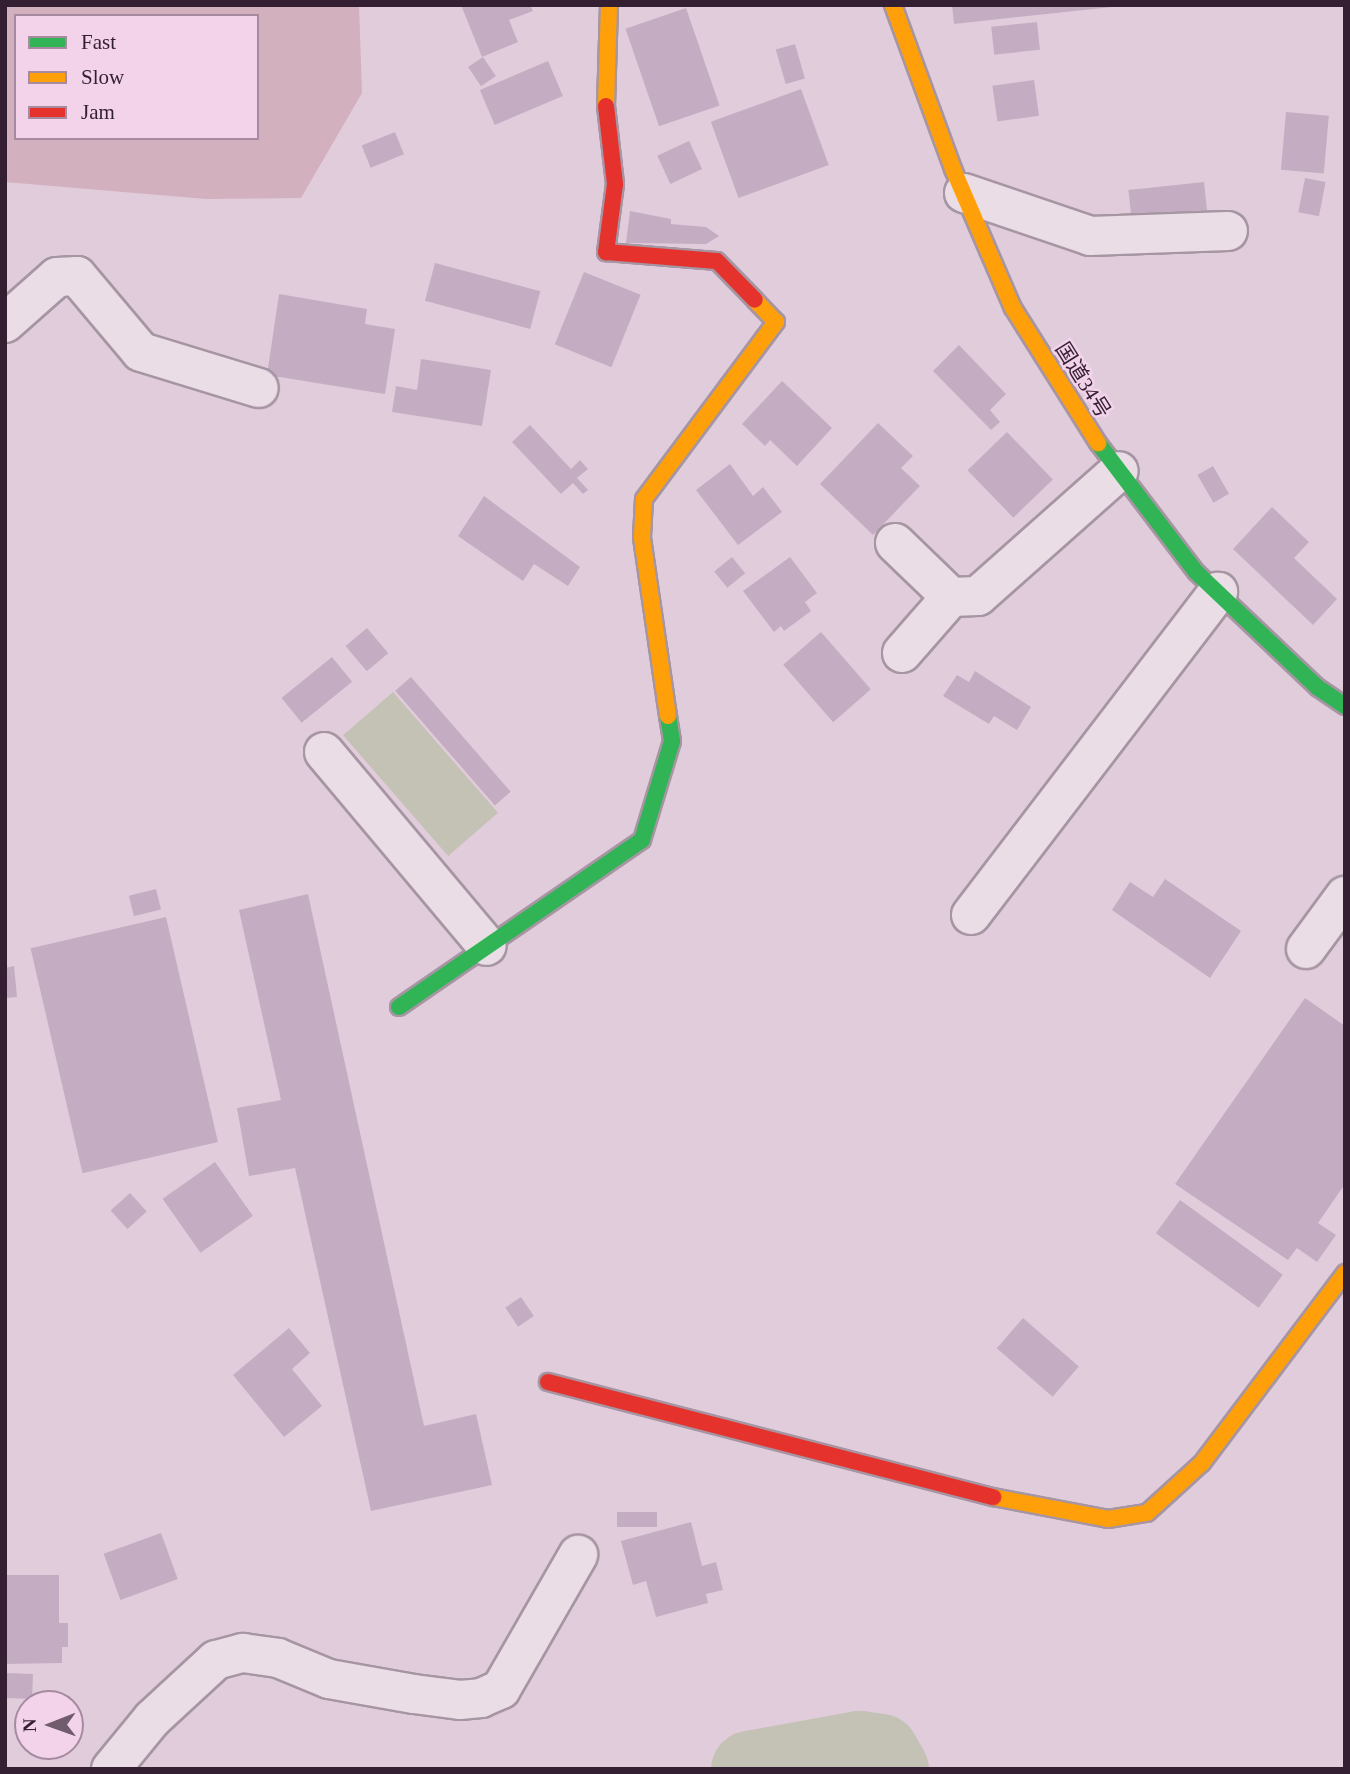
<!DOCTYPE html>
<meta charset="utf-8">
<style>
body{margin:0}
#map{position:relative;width:1350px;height:1774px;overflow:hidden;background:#e1ccdb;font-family:"Times New Roman","Noto Sans JP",serif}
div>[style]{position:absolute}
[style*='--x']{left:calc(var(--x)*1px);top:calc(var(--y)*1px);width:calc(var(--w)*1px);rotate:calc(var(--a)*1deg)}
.green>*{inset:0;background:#d2b0be}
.water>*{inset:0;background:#c3c2b5;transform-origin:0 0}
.river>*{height:77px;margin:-38.5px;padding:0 38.5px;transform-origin:38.5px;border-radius:38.5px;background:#c3c2b5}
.building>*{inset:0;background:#c4adc2;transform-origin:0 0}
.roads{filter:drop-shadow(2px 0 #a695a2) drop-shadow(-2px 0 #a695a2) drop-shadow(0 2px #a695a2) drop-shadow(0 -2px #a695a2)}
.street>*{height:38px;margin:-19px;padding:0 19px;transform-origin:19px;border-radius:19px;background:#eadde6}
.fast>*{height:16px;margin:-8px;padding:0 8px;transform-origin:8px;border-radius:8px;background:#30b455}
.slow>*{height:16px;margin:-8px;padding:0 8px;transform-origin:8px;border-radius:8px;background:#ff9f0a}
.jam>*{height:16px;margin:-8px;padding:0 8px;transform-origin:8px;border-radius:8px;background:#e5322d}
span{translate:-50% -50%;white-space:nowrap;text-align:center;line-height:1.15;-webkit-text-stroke:5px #f2d3e9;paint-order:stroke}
.street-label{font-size:21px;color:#341f32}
.frame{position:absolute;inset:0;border:7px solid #341f32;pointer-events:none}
.legend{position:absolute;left:14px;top:14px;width:245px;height:126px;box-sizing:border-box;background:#f2d3e9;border:2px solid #a68ba0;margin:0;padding:9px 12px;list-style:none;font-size:21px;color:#341f32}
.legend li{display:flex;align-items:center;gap:14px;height:35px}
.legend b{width:35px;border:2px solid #a68ba0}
.north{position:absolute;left:14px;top:1690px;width:70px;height:70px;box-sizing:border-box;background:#f2d3e9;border:2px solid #a68ba0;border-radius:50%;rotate:269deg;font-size:19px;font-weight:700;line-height:28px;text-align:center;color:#341f32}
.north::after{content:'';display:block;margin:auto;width:24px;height:32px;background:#715c6d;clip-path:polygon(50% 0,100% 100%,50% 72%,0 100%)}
</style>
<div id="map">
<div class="green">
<i style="clip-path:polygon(evenodd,5px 5px,359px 5px,362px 93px,301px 198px,206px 199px,5px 182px,5px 5px,16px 16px,257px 16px,257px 138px,16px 138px,16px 16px)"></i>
</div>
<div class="water">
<i style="left:393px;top:692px;width:160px;height:66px;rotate:49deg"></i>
</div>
<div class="river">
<i style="--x:749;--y:1769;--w:112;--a:-10.3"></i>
<i style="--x:859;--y:1749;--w:21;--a:8"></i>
<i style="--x:880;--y:1752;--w:20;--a:60"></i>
</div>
<div class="building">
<i style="clip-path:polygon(461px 5px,530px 5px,533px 11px,509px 20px,518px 42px,482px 57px)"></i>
<i style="clip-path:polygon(952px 5px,1112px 5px,1112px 7px,954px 24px)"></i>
<i style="left:686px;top:8px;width:103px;height:64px;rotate:71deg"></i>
<i style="left:1037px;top:22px;width:28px;height:46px;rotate:84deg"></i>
<i style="left:795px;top:44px;width:36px;height:20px;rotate:74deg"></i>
<i style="left:483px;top:57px;width:23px;height:18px;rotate:56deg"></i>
<i style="left:548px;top:61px;width:38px;height:74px;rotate:67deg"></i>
<i style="left:1034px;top:80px;width:36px;height:42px;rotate:82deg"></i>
<i style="left:801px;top:89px;width:81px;height:96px;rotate:70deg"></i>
<i style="left:1286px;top:112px;width:43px;height:58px;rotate:5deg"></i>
<i style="left:395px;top:132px;width:24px;height:36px;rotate:68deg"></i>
<i style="left:689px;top:141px;width:31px;height:35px;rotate:65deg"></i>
<i style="left:1305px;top:178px;width:21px;height:35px;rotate:11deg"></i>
<i style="left:1204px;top:182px;width:31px;height:76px;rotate:84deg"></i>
<i style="clip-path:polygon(630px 211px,671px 219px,671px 224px,706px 227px,719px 236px,706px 244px,626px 243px)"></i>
<i style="left:435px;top:263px;width:109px;height:39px;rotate:15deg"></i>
<i style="left:584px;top:272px;width:61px;height:78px;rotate:22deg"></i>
<i style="clip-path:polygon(279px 294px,367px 309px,365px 324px,395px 329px,385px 394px,267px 375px)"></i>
<i style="clip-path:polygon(959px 345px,1006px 394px,990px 410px,1000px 422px,991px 430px,933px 371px)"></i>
<i style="clip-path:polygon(421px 359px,491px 370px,482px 426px,392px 412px,396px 386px,417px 390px)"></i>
<i style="clip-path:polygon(782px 381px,832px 428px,797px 466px,770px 440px,765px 446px,742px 424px)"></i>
<i style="clip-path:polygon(878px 423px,913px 456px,901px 468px,920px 486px,873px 535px,820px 484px)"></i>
<i style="clip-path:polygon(530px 425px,571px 469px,580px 460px,588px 469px,577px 478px,588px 490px,583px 494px,573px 483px,561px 494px,512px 442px)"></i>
<i style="left:1007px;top:432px;width:66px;height:55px;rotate:46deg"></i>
<i style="clip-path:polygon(730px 464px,753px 496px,763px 487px,782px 512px,738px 545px,696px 490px)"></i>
<i style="left:1213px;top:466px;width:32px;height:18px;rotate:60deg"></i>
<i style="clip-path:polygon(484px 496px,580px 567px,568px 586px,534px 564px,523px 581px,458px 536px)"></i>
<i style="clip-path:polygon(1272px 507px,1309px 542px,1294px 558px,1337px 599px,1313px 625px,1233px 549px)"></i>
<i style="left:732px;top:557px;width:21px;height:23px;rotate:51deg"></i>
<i style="clip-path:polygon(790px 557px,817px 593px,805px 602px,811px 611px,784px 631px,781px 626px,774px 632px,743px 591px)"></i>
<i style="left:367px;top:628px;width:33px;height:28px;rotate:50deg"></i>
<i style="left:821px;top:632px;width:76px;height:50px;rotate:49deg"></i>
<i style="left:332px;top:657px;width:32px;height:65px;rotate:51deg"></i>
<i style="clip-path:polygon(975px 671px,1031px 707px,1017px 730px,994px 716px,989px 724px,943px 696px,957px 675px,969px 682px)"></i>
<i style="left:411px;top:677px;width:152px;height:21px;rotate:49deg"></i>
<i style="clip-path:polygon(1165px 879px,1241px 931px,1210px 978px,1112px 910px,1130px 882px,1153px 897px)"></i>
<i style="left:156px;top:889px;width:21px;height:28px;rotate:76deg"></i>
<i style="clip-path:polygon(308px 894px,424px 1426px,476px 1414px,492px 1485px,371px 1511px,295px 1168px,249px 1176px,237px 1108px,281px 1100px,239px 910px)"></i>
<i style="left:166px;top:917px;width:231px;height:139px;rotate:77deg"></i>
<i style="clip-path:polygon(14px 966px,17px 997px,5px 998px,5px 968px)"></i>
<i style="clip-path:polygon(1305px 998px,1345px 1026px,1345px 1184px,1318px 1223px,1336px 1235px,1317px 1262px,1297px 1248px,1288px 1260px,1175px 1184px)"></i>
<i style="left:215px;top:1162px;width:66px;height:64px;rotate:55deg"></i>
<i style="left:130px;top:1193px;width:25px;height:26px;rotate:48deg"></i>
<i style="left:1180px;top:1200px;width:127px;height:41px;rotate:36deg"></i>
<i style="left:521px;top:1297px;width:23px;height:19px;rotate:56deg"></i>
<i style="left:1023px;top:1318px;width:74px;height:40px;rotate:41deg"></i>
<i style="clip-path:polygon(289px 1328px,310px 1353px,292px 1369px,322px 1406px,284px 1437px,233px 1375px)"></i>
<i style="left:657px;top:1512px;width:15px;height:40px;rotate:90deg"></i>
<i style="clip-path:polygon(691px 1522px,702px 1566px,716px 1562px,723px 1590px,706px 1594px,708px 1603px,656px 1617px,646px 1581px,633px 1585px,621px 1541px)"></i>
<i style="left:161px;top:1533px;width:49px;height:61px;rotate:70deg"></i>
<i style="clip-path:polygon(5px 1575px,59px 1575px,59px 1623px,68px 1623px,68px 1647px,62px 1647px,62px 1663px,5px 1664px)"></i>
<i style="left:5px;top:1673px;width:28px;height:25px;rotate:2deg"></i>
</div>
<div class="roads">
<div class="street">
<i style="--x:964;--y:193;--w:133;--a:18.8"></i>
<i style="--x:1090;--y:236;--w:138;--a:-2.1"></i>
<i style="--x:5;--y:323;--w:69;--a:-41.5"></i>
<i style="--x:57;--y:277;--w:20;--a:-3"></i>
<i style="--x:77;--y:276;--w:99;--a:49.9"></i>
<i style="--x:141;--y:352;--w:123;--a:17"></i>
<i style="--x:895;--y:543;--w:78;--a:44"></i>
<i style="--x:951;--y:597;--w:27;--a:-2"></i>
<i style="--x:978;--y:596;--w:188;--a:-41.6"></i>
<i style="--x:902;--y:653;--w:74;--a:-48.8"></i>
<i style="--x:324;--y:752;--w:253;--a:50"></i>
<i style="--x:971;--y:915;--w:407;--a:-52.6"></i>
<i style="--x:1306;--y:949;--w:66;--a:-53.7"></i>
<i style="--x:111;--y:1769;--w:65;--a:-50.6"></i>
<i style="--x:152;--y:1719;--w:87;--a:-42.7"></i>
<i style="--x:216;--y:1660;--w:28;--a:-15"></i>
<i style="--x:243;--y:1653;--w:35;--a:8"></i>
<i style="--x:278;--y:1658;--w:55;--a:22.4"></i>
<i style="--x:329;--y:1679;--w:86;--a:10"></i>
<i style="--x:414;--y:1694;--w:46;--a:7.4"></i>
<i style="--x:460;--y:1700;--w:21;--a:-5"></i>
<i style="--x:481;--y:1698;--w:22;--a:-24"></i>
<i style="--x:501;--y:1689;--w:155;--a:-60.1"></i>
</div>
<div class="fast">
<i style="--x:1098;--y:443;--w:162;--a:52.8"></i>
<i style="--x:1196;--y:572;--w:167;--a:43.5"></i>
<i style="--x:1317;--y:687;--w:34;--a:34"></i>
<i style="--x:399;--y:1007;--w:295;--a:-34.5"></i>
<i style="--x:642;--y:840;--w:103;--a:-73.1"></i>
<i style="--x:672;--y:741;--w:25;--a:-99"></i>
</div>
<div class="slow">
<i style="--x:893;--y:5;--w:175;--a:69.9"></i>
<i style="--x:953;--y:169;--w:151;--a:66.7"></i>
<i style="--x:1013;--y:308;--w:160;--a:57.8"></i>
<i style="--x:606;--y:106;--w:101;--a:-88.3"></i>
<i style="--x:668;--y:716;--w:181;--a:-98.3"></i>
<i style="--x:642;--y:537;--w:38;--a:-87"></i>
<i style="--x:644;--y:499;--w:221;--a:-53.3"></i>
<i style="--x:776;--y:322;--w:30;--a:-134"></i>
<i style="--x:993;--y:1497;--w:117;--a:10.8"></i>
<i style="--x:1108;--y:1519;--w:39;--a:-9"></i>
<i style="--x:1147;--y:1513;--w:74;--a:-42.3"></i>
<i style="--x:1202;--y:1463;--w:238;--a:-53"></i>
</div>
<div class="jam">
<i style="--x:606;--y:106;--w:79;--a:83.4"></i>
<i style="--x:615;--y:184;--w:69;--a:97.5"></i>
<i style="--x:606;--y:252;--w:111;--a:4.6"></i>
<i style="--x:717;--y:261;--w:54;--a:45.7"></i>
<i style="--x:548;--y:1382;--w:460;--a:14.5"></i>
</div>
</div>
<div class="street-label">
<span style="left:1083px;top:380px;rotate:58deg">国道34号</span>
</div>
<div class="frame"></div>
<ul class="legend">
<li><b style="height:9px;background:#30b455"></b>Fast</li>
<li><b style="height:9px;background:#ff9f0a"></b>Slow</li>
<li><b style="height:9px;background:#e5322d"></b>Jam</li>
</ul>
<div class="north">N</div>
</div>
